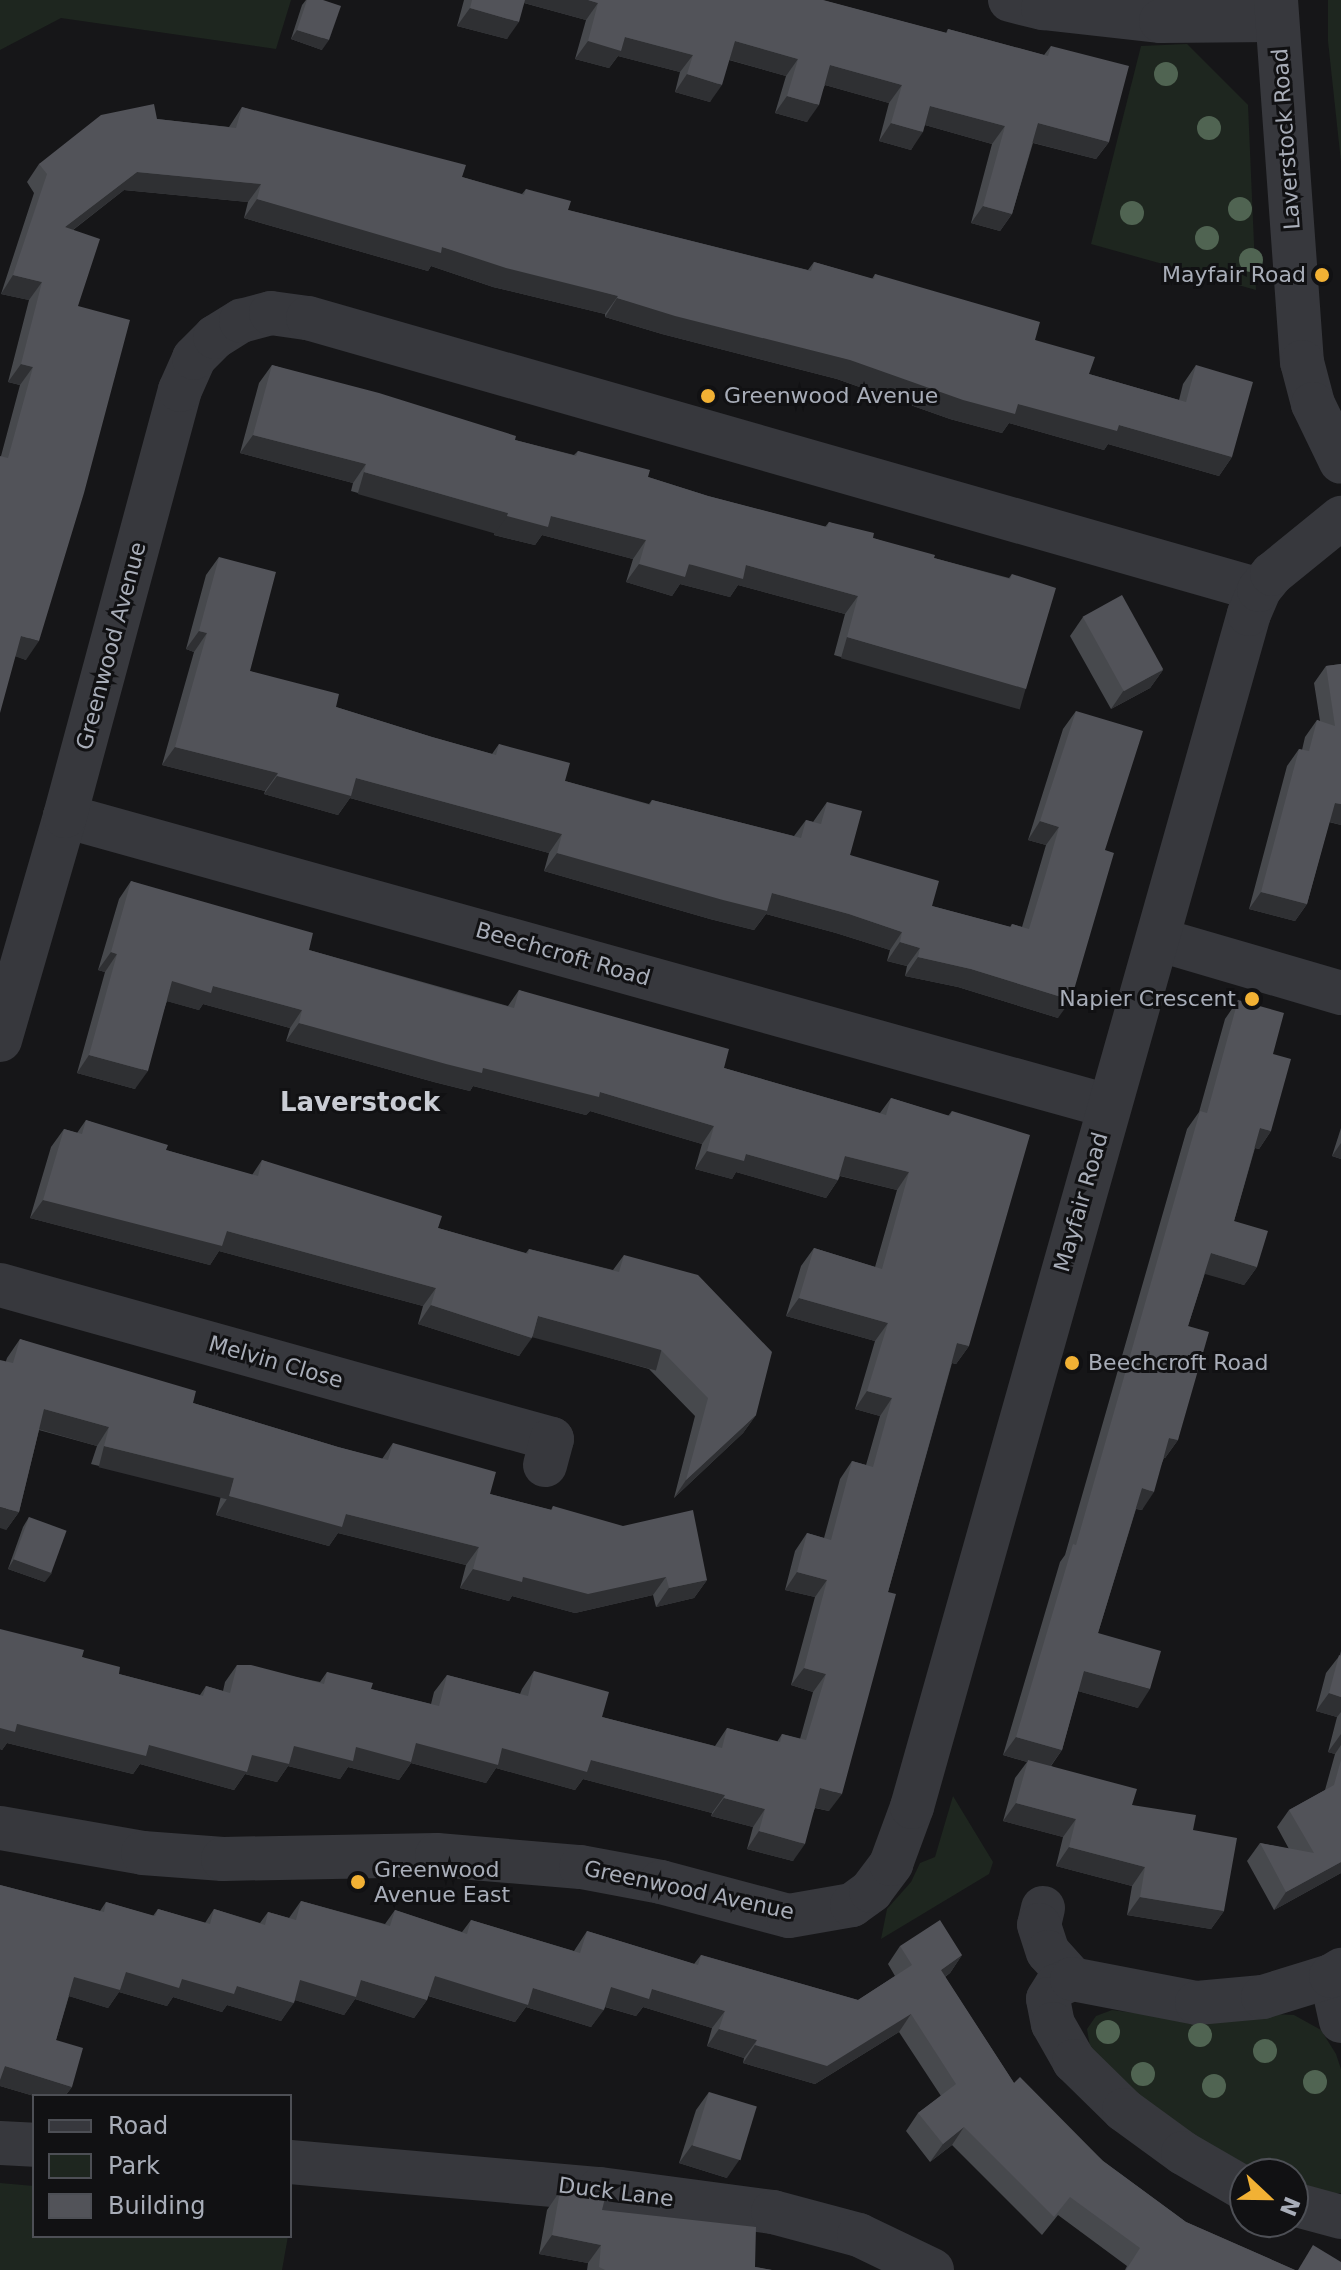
<!DOCTYPE html>
<style>
body{margin:0}
#map{position:relative;width:1341px;height:2270px;overflow:hidden;background:#161618;font-family:"DejaVu Sans",sans-serif}
div>[style]{position:absolute}
[style*='--x']{left:calc(var(--x)*1px);top:calc(var(--y)*1px);width:calc(var(--w)*1px);rotate:calc(var(--a)*1deg)}
.green>*{inset:0;background:#1e261f}
.minor>*{height:44px;margin:-22px;padding:0 22px;transform-origin:22px;border-radius:22px;background:#37383d}
.trees>*{width:24px;height:24px;margin:-12px;border-radius:50%;background:#506452}
.wall>*{inset:0;background:#47494d}
.shaded-wall>*{inset:0;background:#2f3033;transform-origin:0 0}
.building>*{inset:0;background:#525359;transform-origin:0 0}
.dots>*{width:22px;height:22px;translate:-50% -50%;box-sizing:border-box;border:4px solid #111113;border-radius:50%}
span{translate:-50% -50%;white-space:nowrap;text-align:center;line-height:1.15;-webkit-text-stroke:6px #111113;paint-order:stroke}
.street-label{font-size:22px;color:#a8adb8}
.poi-label{font-size:22px;color:#a8adb8}
.right{translate:-100% -50%;text-align:right}
.left{translate:0 -50%;text-align:left}
.quarter-label{font-size:26px;color:#c9ccd4;font-weight:700}
.legend{position:absolute;left:32px;top:2094px;width:260px;height:144px;box-sizing:border-box;background:#111113;border:2px solid #4d4f55;margin:0;padding:10px 14px;list-style:none;font-size:24px;color:#a8adb8}
.legend li{display:flex;align-items:center;gap:16px;height:40px}
.legend b{width:40px;border:2px solid #4d4f55}
.north{position:absolute;left:1229px;top:2158px;width:80px;height:80px;box-sizing:border-box;background:#111113;border:2px solid #4d4f55;border-radius:50%;rotate:112deg;font-size:22px;font-weight:700;line-height:32px;text-align:center;color:#a8adb8}
.north::after{content:'';display:block;margin:auto;width:28px;height:36px;background:#f2b134;clip-path:polygon(50% 0,100% 100%,50% 72%,0 100%)}
</style>
<div id="map">
<div class="green">
<i style="clip-path:polygon(0 0,291px 0,276px 49px,61px 18px,0 50px)"></i>
<i style="clip-path:polygon(1328px 0,1341px 0,1341px 162px,1328px 41px)"></i>
<i style="clip-path:polygon(1187px 44px,1248px 105px,1256px 290px,1091px 244px,1141px 46px)"></i>
<i style="clip-path:polygon(953px 1796px,993px 1862px,989px 1874px,881px 1939px,887px 1909px,911px 1882px,920px 1863px,935px 1857px)"></i>
<i style="clip-path:polygon(1112px 2010px,1190px 2020px,1255px 2013px,1294px 2015px,1321px 2030px,1336px 2054px,1341px 2069px,1341px 2193px,1326px 2195px,1293px 2186px,1293px 2174px,1255px 2174px,1157px 2118px,1090px 2047px,1087px 2029px,1096px 2016px)"></i>
<i style="clip-path:polygon(0 2183px,34px 2186px,34px 2236px,288px 2236px,282px 2270px,0 2270px)"></i>
</div>
<div class="minor">
<i style="--x:1010;--y:0;--w:34;--a:14"></i>
<i style="--x:1043;--y:8;--w:119;--a:6.3"></i>
<i style="--x:1161;--y:21;--w:116;--a:-0.5"></i>
<i style="--x:1276;--y:0;--w:363;--a:85.9"></i>
<i style="--x:1302;--y:362;--w:43;--a:75.3"></i>
<i style="--x:1313;--y:404;--w:64;--a:64.2"></i>
<i style="--x:65;--y:816;--w:1083;--a:15.54"></i>
<i style="--x:1160;--y:940;--w:189;--a:16.3"></i>
<i style="--x:0;--y:1040;--w:233;--a:-73.8"></i>
<i style="--x:65;--y:816;--w:441;--a:-74.9"></i>
<i style="--x:180;--y:390;--w:35;--a:-66"></i>
<i style="--x:194;--y:358;--w:30;--a:-45"></i>
<i style="--x:215;--y:337;--w:31;--a:-32"></i>
<i style="--x:241;--y:321;--w:31;--a:-15"></i>
<i style="--x:271;--y:313;--w:37;--a:8"></i>
<i style="--x:308;--y:318;--w:989;--a:15.96"></i>
<i style="--x:0;--y:1285;--w:573;--a:15.59"></i>
<i style="--x:552;--y:1439;--w:27;--a:105"></i>
<i style="--x:0;--y:1828;--w:145;--a:9.9"></i>
<i style="--x:143;--y:1853;--w:80;--a:4.3"></i>
<i style="--x:223;--y:1859;--w:214;--a:-1.1"></i>
<i style="--x:437;--y:1855;--w:144;--a:4.8"></i>
<i style="--x:581;--y:1867;--w:81;--a:10.6"></i>
<i style="--x:661;--y:1882;--w:132;--a:14.9"></i>
<i style="--x:789;--y:1916;--w:64;--a:-9.9"></i>
<i style="--x:852;--y:1905;--w:24;--a:-36"></i>
<i style="--x:871;--y:1891;--w:34;--a:-53"></i>
<i style="--x:891;--y:1864;--w:61;--a:-69.8"></i>
<i style="--x:912;--y:1807;--w:1240;--a:-74.23"></i>
<i style="--x:1249;--y:614;--w:26;--a:-67"></i>
<i style="--x:1259;--y:590;--w:21;--a:-51"></i>
<i style="--x:1272;--y:574;--w:89;--a:-39.1"></i>
<i style="--x:1043;--y:1908;--w:17;--a:103"></i>
<i style="--x:1039;--y:1925;--w:28;--a:72"></i>
<i style="--x:1048;--y:1952;--w:36;--a:48"></i>
<i style="--x:1072;--y:1979;--w:17;--a:156"></i>
<i style="--x:1056;--y:1986;--w:15;--a:122"></i>
<i style="--x:1048;--y:1999;--w:25;--a:79"></i>
<i style="--x:1053;--y:2024;--w:43;--a:60.4"></i>
<i style="--x:1074;--y:2061;--w:70;--a:44.4"></i>
<i style="--x:1124;--y:2110;--w:73;--a:36.1"></i>
<i style="--x:1183;--y:2153;--w:72;--a:30.1"></i>
<i style="--x:1331;--y:1976;--w:46;--a:77.5"></i>
<i style="--x:1072;--y:1979;--w:127;--a:10.9"></i>
<i style="--x:1197;--y:2003;--w:66;--a:-5.2"></i>
<i style="--x:1263;--y:1997;--w:71;--a:-17.2"></i>
<i style="--x:1331;--y:1976;--w:12;--a:-31"></i>
<i style="--x:0;--y:2143;--w:34;--a:3"></i>
<i style="--x:290;--y:2162;--w:311;--a:5"></i>
<i style="--x:600;--y:2189;--w:175;--a:7.6"></i>
<i style="--x:773;--y:2212;--w:89;--a:15"></i>
<i style="--x:859;--y:2235;--w:81;--a:25.6"></i>
<i style="--x:1293;--y:2204;--w:50;--a:15.2"></i>
</div>
<div class="trees">
<i style="left:1166px;top:74px"></i>
<i style="left:1209px;top:128px"></i>
<i style="left:1240px;top:209px"></i>
<i style="left:1132px;top:213px"></i>
<i style="left:1207px;top:238px"></i>
<i style="left:1251px;top:260px"></i>
<i style="left:1108px;top:2032px"></i>
<i style="left:1200px;top:2035px"></i>
<i style="left:1265px;top:2051px"></i>
<i style="left:1143px;top:2074px"></i>
<i style="left:1315px;top:2082px"></i>
<i style="left:1214px;top:2086px"></i>
</div>
<div class="wall">
<i style="clip-path:polygon(306px 0,323px 0,322px 50px,291px 39px,302px 5px)"></i>
<i style="clip-path:polygon(464px 0,822px 0,946px 33px,948px 29px,1044px 55px,1051px 46px,1109px 142px,1096px 159px,1033px 143px,1012px 214px,1000px 231px,971px 223px,992px 144px,925px 125px,911px 150px,879px 141px,889px 103px,825px 85px,807px 122px,775px 113px,786px 76px,729px 60px,710px 102px,675px 92px,680px 72px,618px 56px,609px 68px,575px 59px,586px 20px,524px 3px,507px 39px,457px 26px)"></i>
<i style="clip-path:polygon(242px 107px,462px 177px,522px 194px,526px 189px,568px 210px,808px 270px,814px 262px,872px 279px,875px 274px,1035px 340px,1089px 374px,1179px 400px,1183px 384px,1196px 365px,1232px 457px,1219px 476px,1108px 444px,1104px 450px,1009px 423px,1002px 433px,950px 419px,837px 379px,662px 334px,605px 317px,605px 314px,493px 287px,431px 266px,428px 271px,244px 218px,248px 202px,124px 190px,73px 230px,78px 306px,26px 660px,16px 656px,1px 456px,20px 385px,8px 382px,29px 300px,1px 294px,34px 193px,27px 182px,39px 164px,157px 119px,229px 127px)"></i>
<i style="clip-path:polygon(272px 365px,515px 440px,574px 455px,578px 451px,648px 477px,708px 496px,825px 527px,829px 522px,873px 538px,934px 558px,1009px 578px,1012px 574px,1013px 707px,834px 655px,845px 614px,738px 585px,730px 597px,680px 584px,672px 596px,626px 582px,633px 559px,542px 535px,535px 545px,494px 535px,495px 532px,351px 491px,353px 483px,240px 453px,259px 383px)"></i>
<i style="clip-path:polygon(219px 557px,250px 671px,336px 707px,432px 737px,492px 754px,499px 744px,565px 781px,649px 804px,652px 800px,794px 836px,806px 820px,813px 822px,827px 802px,850px 855px,932px 906px,1010px 927px,1012px 924px,1022px 927px,1046px 845px,1028px 840px,1063px 729px,1076px 711px,1105px 850px,1058px 1018px,958px 987px,905px 976px,907px 966px,887px 961px,890px 950px,836px 933px,766px 914px,754px 930px,710px 919px,544px 871px,549px 853px,350px 798px,338px 815px,264px 794px,265px 791px,162px 765px,194px 652px,186px 649px,206px 575px)"></i>
<i style="clip-path:polygon(1083px 617px,1163px 670px,1150px 688px,1111px 709px,1070px 636px)"></i>
<i style="clip-path:polygon(1341px 664px,1341px 825px,1329px 822px,1307px 904px,1295px 921px,1249px 909px,1287px 766px,1299px 749px,1302px 750px,1305px 737px,1317px 720px,1320px 721px,1314px 683px,1326px 666px)"></i>
<i style="clip-path:polygon(131px 881px,309px 950px,508px 1006px,519px 990px,724px 1068px,880px 1113px,891px 1098px,948px 1116px,952px 1111px,969px 1346px,956px 1364px,952px 1363px,888px 1592px,829px 1811px,815px 1808px,793px 1861px,747px 1849px,753px 1827px,711px 1816px,712px 1813px,583px 1779px,575px 1790px,496px 1768px,486px 1783px,411px 1763px,399px 1780px,348px 1767px,340px 1779px,288px 1766px,277px 1782px,245px 1774px,234px 1790px,140px 1764px,133px 1774px,7px 1743px,2px 1750px,0 1749px,82px 1657px,119px 1674px,200px 1695px,206px 1686px,223px 1691px,225px 1682px,237px 1665px,320px 1682px,327px 1672px,371px 1689px,431px 1704px,434px 1692px,447px 1675px,520px 1694px,522px 1689px,534px 1671px,602px 1717px,715px 1746px,727px 1728px,777px 1742px,782px 1734px,800px 1739px,813px 1692px,791px 1685px,815px 1597px,785px 1590px,795px 1551px,807px 1533px,824px 1538px,840px 1479px,852px 1461px,866px 1465px,880px 1416px,855px 1409px,875px 1341px,786px 1316px,801px 1266px,814px 1248px,875px 1267px,897px 1190px,840px 1176px,838px 1180px,826px 1198px,736px 1172px,732px 1179px,695px 1169px,702px 1144px,590px 1111px,586px 1115px,473px 1086px,470px 1091px,434px 1082px,286px 1041px,290px 1028px,203px 1004px,199px 1010px,167px 1001px,135px 1089px,77px 1073px,105px 972px,98px 970px,119px 899px)"></i>
<i style="clip-path:polygon(1238px 1000px,1273px 1054px,1271px 1131px,1259px 1149px,1255px 1148px,1234px 1221px,1257px 1267px,1244px 1285px,1205px 1273px,1188px 1326px,1178px 1440px,1165px 1458px,1164px 1458px,1142px 1510px,1136px 1509px,1098px 1633px,1138px 1708px,1078px 1691px,1062px 1750px,1051px 1766px,1132px 1805px,1193px 1830px,1224px 1911px,1211px 1929px,1127px 1915px,1132px 1886px,1056px 1866px,1063px 1837px,1003px 1821px,1015px 1778px,1027px 1762px,1003px 1755px,1060px 1562px,1065px 1555px,1187px 1129px,1199px 1112px,1225px 1019px)"></i>
<i style="clip-path:polygon(86px 1120px,166px 1150px,252px 1175px,262px 1160px,438px 1228px,526px 1253px,529px 1249px,613px 1270px,624px 1255px,756px 1415px,743px 1433px,674px 1498px,695px 1416px,649px 1369px,532px 1336px,519px 1356px,418px 1324px,423px 1306px,219px 1251px,210px 1265px,30px 1218px,51px 1147px,64px 1129px,77px 1133px)"></i>
<i style="clip-path:polygon(1341px 1128px,1341px 1159px,1332px 1156px)"></i>
<i style="clip-path:polygon(20px 1339px,193px 1403px,338px 1447px,382px 1459px,393px 1443px,490px 1494px,551px 1510px,553px 1506px,707px 1580px,694px 1598px,656px 1607px,653px 1595px,575px 1613px,512px 1596px,509px 1601px,460px 1588px,466px 1565px,338px 1533px,329px 1546px,216px 1515px,221px 1496px,91px 1464px,97px 1446px,39px 1430px,19px 1512px,6px 1530px,6px 1361px,7px 1358px)"></i>
<i style="clip-path:polygon(29px 1517px,45px 1582px,8px 1569px,23px 1527px)"></i>
<i style="clip-path:polygon(1341px 1651px,1341px 1873px,1274px 1910px,1247px 1861px,1260px 1843px,1289px 1849px,1277px 1827px,1289px 1810px,1325px 1790px,1335px 1754px,1328px 1752px,1337px 1717px,1316px 1711px,1326px 1673px,1340px 1655px)"></i>
<i style="clip-path:polygon(0 1885px,100px 1911px,106px 1902px,153px 1916px,158px 1909px,205px 1923px,214px 1909px,260px 1923px,268px 1912px,289px 1918px,301px 1901px,385px 1924px,395px 1910px,462px 1932px,471px 1920px,574px 1951px,587px 1931px,694px 1964px,701px 1955px,858px 2000px,895px 1976px,888px 1964px,900px 1946px,962px 1955px,950px 1973px,945px 1977px,1014px 2083px,1103px 2161px,1186px 2222px,1295px 2270px,1125px 2270px,1127px 2266px,1058px 2215px,1042px 2235px,952px 2145px,930px 2162px,906px 2131px,918px 2113px,941px 2096px,899px 2032px,815px 2084px,743px 2063px,744px 2058px,707px 2046px,712px 2028px,643px 2007px,636px 2016px,605px 2007px,591px 2027px,526px 2007px,515px 2022px,428px 1996px,427px 2000px,414px 2018px,355px 1999px,344px 2015px,295px 2000px,281px 2021px,227px 2005px,222px 2012px,173px 1997px,167px 2006px,119px 1992px,108px 2008px,69px 1996px,56px 2040px,72px 2087px,65px 2096px,34px 2096px,0 2086px)"></i>
<i style="clip-path:polygon(709px 2092px,727px 2178px,679px 2163px,696px 2110px)"></i>
<i style="clip-path:polygon(560px 2191px,602px 2210px,755px 2267px,772px 2270px,587px 2270px,588px 2263px,539px 2254px,547px 2210px)"></i>
</div>
<div class="shaded-wall">
<i style="clip-path:polygon(518px 0,588px 0,598px 3px,586px 20px,517px 1px)"></i>
<i style="clip-path:polygon(470px 8px,519px 22px,507px 39px,457px 26px)"></i>
<i style="clip-path:polygon(297px 30px,329px 40px,322px 50px,291px 39px)"></i>
<i style="clip-path:polygon(625px 37px,693px 55px,680px 72px,618px 56px,609px 68px,575px 59px,588px 41px)"></i>
<i style="clip-path:polygon(735px 41px,798px 59px,786px 76px,723px 58px)"></i>
<i style="clip-path:polygon(830px 65px,902px 85px,889px 103px,818px 83px)"></i>
<i style="clip-path:polygon(687px 74px,722px 85px,710px 102px,675px 92px)"></i>
<i style="clip-path:polygon(787px 96px,819px 105px,807px 122px,775px 113px)"></i>
<i style="clip-path:polygon(930px 106px,1005px 126px,992px 144px,918px 123px)"></i>
<i style="clip-path:polygon(891px 123px,923px 132px,911px 150px,879px 141px)"></i>
<i style="clip-path:polygon(1038px 123px,1109px 142px,1096px 159px,1026px 141px)"></i>
<i style="clip-path:polygon(137px 172px,261px 184px,248px 202px,124px 190px,52px 246px,65px 227px)"></i>
<i style="clip-path:polygon(257px 199px,442px 247px,618px 296px,605px 314px,493px 287px,431px 266px,428px 271px,244px 218px)"></i>
<i style="clip-path:polygon(983px 206px,1012px 214px,1000px 231px,971px 223px)"></i>
<i style="clip-path:polygon(13px 275px,42px 282px,29px 300px,1px 294px)"></i>
<i style="clip-path:polygon(617px 298px,1018px 404px,1119px 425px,1232px 457px,1219px 476px,1108px 444px,1104px 450px,1009px 423px,1002px 433px,950px 419px,837px 379px,662px 334px,605px 317px)"></i>
<i style="clip-path:polygon(21px 364px,33px 367px,20px 385px,8px 382px)"></i>
<i style="clip-path:polygon(253px 435px,366px 464px,353px 483px,240px 453px)"></i>
<i style="left:364px;top:472px;width:150px;height:23px;rotate:16deg"></i>
<i style="clip-path:polygon(507px 516px,551px 516px,646px 540px,633px 559px,542px 535px,535px 545px,494px 535px)"></i>
<i style="clip-path:polygon(639px 564px,746px 565px,858px 596px,845px 614px,738px 585px,730px 597px,680px 584px,672px 596px,626px 582px)"></i>
<i style="clip-path:polygon(199px 631px,207px 633px,194px 652px,186px 649px)"></i>
<i style="clip-path:polygon(21px 636px,39px 641px,26px 660px,8px 654px)"></i>
<i style="left:847px;top:637px;width:186px;height:22px;rotate:16deg"></i>
<i style="clip-path:polygon(1163px 670px,1150px 688px,1111px 709px,1124px 690px)"></i>
<i style="clip-path:polygon(175px 747px,278px 773px,265px 791px,162px 765px)"></i>
<i style="clip-path:polygon(277px 776px,356px 778px,562px 834px,549px 853px,350px 798px,338px 815px,264px 794px)"></i>
<i style="clip-path:polygon(1335px 803px,1341px 804px,1341px 825px,1323px 820px)"></i>
<i style="clip-path:polygon(1040px 821px,1059px 827px,1046px 845px,1028px 840px)"></i>
<i style="clip-path:polygon(557px 853px,772px 893px,849px 914px,902px 932px,890px 950px,836px 933px,766px 914px,754px 930px,710px 919px,544px 871px)"></i>
<i style="clip-path:polygon(1261px 892px,1307px 904px,1295px 921px,1249px 909px)"></i>
<i style="clip-path:polygon(900px 942px,920px 948px,907px 966px,887px 961px)"></i>
<i style="clip-path:polygon(111px 952px,117px 954px,105px 972px,98px 970px)"></i>
<i style="clip-path:polygon(918px 957px,971px 969px,1071px 1000px,1058px 1018px,958px 987px,905px 976px)"></i>
<i style="clip-path:polygon(172px 981px,213px 986px,302px 1010px,290px 1028px,203px 1004px,199px 1010px,159px 999px)"></i>
<i style="clip-path:polygon(299px 1023px,600px 1092px,714px 1126px,702px 1144px,590px 1111px,586px 1115px,473px 1086px,470px 1091px,434px 1082px,286px 1041px)"></i>
<i style="clip-path:polygon(89px 1055px,148px 1071px,135px 1089px,77px 1073px)"></i>
<i style="clip-path:polygon(1260px 1128px,1271px 1131px,1259px 1149px,1248px 1146px)"></i>
<i style="clip-path:polygon(1341px 1143px,1341px 1159px,1332px 1156px)"></i>
<i style="clip-path:polygon(707px 1151px,746px 1154px,838px 1180px,826px 1198px,736px 1172px,732px 1179px,695px 1169px)"></i>
<i style="clip-path:polygon(845px 1156px,909px 1172px,897px 1190px,833px 1174px)"></i>
<i style="clip-path:polygon(43px 1200px,227px 1231px,436px 1288px,423px 1306px,219px 1251px,210px 1265px,30px 1218px)"></i>
<i style="clip-path:polygon(1211px 1253px,1257px 1267px,1244px 1285px,1198px 1272px)"></i>
<i style="clip-path:polygon(799px 1298px,888px 1323px,875px 1341px,786px 1316px)"></i>
<i style="clip-path:polygon(431px 1305px,532px 1338px,519px 1356px,418px 1324px)"></i>
<i style="left:538px;top:1316px;width:128px;height:22px;rotate:15deg"></i>
<i style="clip-path:polygon(957px 1343px,969px 1346px,956px 1364px,945px 1361px)"></i>
<i style="clip-path:polygon(867px 1391px,892px 1398px,880px 1416px,855px 1409px)"></i>
<i style="clip-path:polygon(44px 1409px,109px 1427px,97px 1446px,31px 1427px)"></i>
<i style="clip-path:polygon(756px 1415px,743px 1433px,674px 1498px,686px 1480px)"></i>
<i style="clip-path:polygon(1169px 1438px,1178px 1440px,1165px 1458px,1156px 1456px)"></i>
<i style="left:104px;top:1446px;width:134px;height:22px;rotate:14deg"></i>
<i style="clip-path:polygon(1142px 1488px,1154px 1492px,1142px 1510px,1129px 1507px)"></i>
<i style="clip-path:polygon(229px 1496px,346px 1514px,479px 1547px,466px 1565px,338px 1533px,329px 1546px,216px 1515px)"></i>
<i style="clip-path:polygon(0 1507px,19px 1512px,6px 1530px,0 1528px)"></i>
<i style="clip-path:polygon(14px 1559px,52px 1573px,45px 1582px,8px 1569px)"></i>
<i style="clip-path:polygon(473px 1569px,523px 1577px,666px 1577px,653px 1595px,575px 1613px,512px 1596px,509px 1601px,460px 1588px)"></i>
<i style="clip-path:polygon(797px 1572px,827px 1580px,815px 1597px,785px 1590px)"></i>
<i style="clip-path:polygon(707px 1580px,694px 1598px,656px 1607px,669px 1588px)"></i>
<i style="clip-path:polygon(804px 1668px,826px 1674px,813px 1692px,791px 1685px)"></i>
<i style="clip-path:polygon(1084px 1671px,1150px 1689px,1138px 1708px,1071px 1689px)"></i>
<i style="clip-path:polygon(1329px 1693px,1341px 1697px,1341px 1712px,1337px 1717px,1316px 1711px)"></i>
<i style="clip-path:polygon(17px 1724px,149px 1745px,252px 1755px,294px 1746px,356px 1747px,416px 1743px,502px 1748px,591px 1760px,725px 1795px,712px 1813px,583px 1779px,575px 1790px,496px 1768px,486px 1783px,411px 1763px,399px 1780px,348px 1767px,340px 1779px,288px 1766px,277px 1782px,245px 1774px,234px 1790px,140px 1764px,133px 1774px,7px 1743px,2px 1750px,0 1749px,0 1728px)"></i>
<i style="clip-path:polygon(1341px 1734px,1341px 1745px,1335px 1754px,1328px 1752px)"></i>
<i style="clip-path:polygon(1016px 1737px,1062px 1750px,1049px 1768px,1003px 1755px)"></i>
<i style="clip-path:polygon(820px 1788px,842px 1794px,829px 1811px,808px 1806px)"></i>
<i style="clip-path:polygon(724px 1798px,765px 1809px,753px 1827px,711px 1816px)"></i>
<i style="clip-path:polygon(1016px 1803px,1076px 1819px,1063px 1837px,1003px 1821px)"></i>
<i style="clip-path:polygon(759px 1831px,805px 1844px,793px 1861px,747px 1849px)"></i>
<i style="clip-path:polygon(1069px 1847px,1145px 1867px,1132px 1886px,1056px 1866px)"></i>
<i style="clip-path:polygon(1341px 1862px,1341px 1873px,1274px 1910px,1286px 1892px)"></i>
<i style="clip-path:polygon(1140px 1897px,1224px 1911px,1211px 1929px,1127px 1915px)"></i>
<i style="clip-path:polygon(962px 1955px,950px 1973px,928px 1988px,941px 1970px)"></i>
<i style="clip-path:polygon(126px 1972px,237px 1986px,294px 2003px,281px 2021px,227px 2005px,222px 2012px,173px 1997px,167px 2006px,119px 1992px,108px 2008px,62px 1994px,74px 1977px)"></i>
<i style="clip-path:polygon(435px 1976px,533px 1988px,604px 2010px,591px 2027px,526px 2007px,515px 2022px,422px 1994px)"></i>
<i style="clip-path:polygon(300px 1980px,361px 1980px,427px 2000px,414px 2018px,355px 1999px,344px 2015px,288px 1998px)"></i>
<i style="clip-path:polygon(611px 1987px,652px 1989px,725px 2011px,712px 2028px,643px 2007px,636px 2016px,599px 2005px)"></i>
<i style="clip-path:polygon(911px 2014px,899px 2032px,815px 2084px,743px 2063px,755px 2045px)"></i>
<i style="clip-path:polygon(719px 2029px,757px 2040px,744px 2058px,707px 2046px)"></i>
<i style="clip-path:polygon(5px 2066px,72px 2087px,65px 2096px,34px 2096px,0 2086px,0 2073px)"></i>
<i style="clip-path:polygon(964px 2127px,952px 2145px,930px 2162px,943px 2144px)"></i>
<i style="clip-path:polygon(692px 2145px,740px 2159px,727px 2178px,679px 2163px)"></i>
<i style="clip-path:polygon(552px 2235px,601px 2245px,588px 2263px,539px 2254px)"></i>
</div>
<div class="building">
<i style="clip-path:polygon(307px 0,323px 0,341px 6px,329px 40px,297px 30px)"></i>
<i style="clip-path:polygon(472px 0,525px 0,519px 22px,470px 8px)"></i>
<i style="clip-path:polygon(588px 0,823px 0,947px 33px,948px 29px,1048px 56px,1051px 46px,1129px 66px,1109px 142px,1038px 123px,1012px 214px,983px 206px,1005px 126px,930px 106px,923px 132px,891px 123px,902px 85px,830px 65px,819px 105px,787px 96px,798px 59px,735px 41px,722px 85px,687px 74px,693px 55px,625px 37px,621px 51px,588px 41px,598px 3px)"></i>
<i style="clip-path:polygon(154px 104px,157px 119px,236px 128px,242px 107px,466px 165px,462px 177px,524px 195px,526px 189px,571px 201px,568px 210px,811px 271px,814px 262px,874px 279px,875px 274px,1040px 322px,1035px 340px,1095px 357px,1089px 374px,1186px 402px,1196px 365px,1253px 382px,1232px 457px,1119px 425px,1117px 431px,1018px 404px,1015px 414px,963px 400px,850px 360px,675px 316px,617px 298px,618px 296px,506px 268px,442px 247px,441px 253px,257px 199px,261px 184px,137px 172px,65px 227px,100px 239px,78px 306px,130px 320px,84px 493px,39px 641px,21px 636px,0 713px,0 456px,8px 458px,33px 367px,21px 364px,42px 282px,13px 275px,47px 174px,39px 164px,101px 115px)"></i>
<i style="clip-path:polygon(272px 365px,379px 393px,516px 436px,515px 440px,576px 456px,578px 451px,650px 470px,648px 477px,708px 496px,827px 527px,829px 522px,874px 533px,873px 538px,935px 555px,934px 558px,1010px 579px,1012px 574px,1056px 588px,1026px 689px,847px 637px,858px 596px,746px 565px,743px 579px,689px 564px,685px 577px,639px 564px,646px 540px,551px 516px,548px 527px,507px 516px,508px 513px,364px 472px,366px 464px,253px 435px)"></i>
<i style="clip-path:polygon(219px 557px,276px 572px,250px 671px,339px 694px,336px 707px,432px 737px,496px 755px,499px 744px,570px 763px,565px 781px,650px 805px,652px 800px,801px 838px,806px 820px,821px 824px,827px 802px,862px 811px,850px 855px,939px 881px,932px 906px,1011px 927px,1012px 924px,1029px 929px,1046px 873px,1059px 827px,1040px 821px,1076px 711px,1143px 731px,1105px 850px,1114px 853px,1071px 1000px,971px 969px,918px 957px,920px 948px,900px 942px,902px 932px,849px 914px,772px 893px,767px 911px,723px 900px,557px 853px,562px 834px,356px 778px,351px 796px,277px 776px,278px 773px,175px 747px,207px 633px,199px 631px)"></i>
<i style="left:1122px;top:595px;width:85px;height:45px;rotate:61deg"></i>
<i style="clip-path:polygon(1341px 664px,1341px 804px,1335px 803px,1307px 904px,1261px 892px,1299px 749px,1309px 751px,1317px 720px,1335px 726px,1326px 666px)"></i>
<i style="clip-path:polygon(131px 881px,313px 933px,309px 950px,465px 995px,514px 1008px,519px 990px,729px 1049px,724px 1068px,886px 1115px,891px 1098px,950px 1116px,952px 1111px,1030px 1135px,969px 1346px,957px 1343px,888px 1592px,896px 1594px,842px 1794px,820px 1788px,805px 1844px,759px 1831px,765px 1809px,724px 1798px,725px 1795px,591px 1760px,587px 1772px,502px 1748px,498px 1765px,416px 1743px,411px 1762px,356px 1747px,353px 1761px,294px 1746px,289px 1764px,252px 1755px,247px 1772px,149px 1745px,146px 1756px,17px 1724px,15px 1732px,0 1728px,0 1629px,84px 1650px,82px 1657px,120px 1667px,119px 1674px,203px 1696px,206px 1686px,230px 1693px,237px 1665px,251px 1665px,324px 1684px,327px 1672px,373px 1683px,371px 1689px,439px 1706px,447px 1675px,528px 1696px,534px 1671px,609px 1692px,602px 1717px,722px 1748px,727px 1728px,780px 1742px,782px 1734px,806px 1740px,826px 1674px,804px 1668px,827px 1580px,797px 1572px,807px 1533px,831px 1540px,852px 1461px,873px 1467px,892px 1398px,867px 1391px,888px 1323px,799px 1298px,814px 1248px,882px 1269px,909px 1172px,845px 1156px,838px 1180px,746px 1154px,744px 1161px,707px 1151px,714px 1126px,600px 1092px,599px 1097px,483px 1068px,482px 1073px,446px 1064px,299px 1023px,302px 1010px,213px 986px,211px 993px,172px 981px,148px 1071px,89px 1055px,117px 954px,111px 952px)"></i>
<i style="clip-path:polygon(1238px 1000px,1284px 1013px,1273px 1054px,1291px 1059px,1271px 1131px,1260px 1128px,1234px 1221px,1268px 1231px,1257px 1267px,1211px 1253px,1188px 1326px,1209px 1332px,1178px 1440px,1169px 1438px,1154px 1492px,1142px 1488px,1098px 1633px,1161px 1651px,1150px 1689px,1084px 1671px,1062px 1750px,1016px 1737px,1073px 1544px,1076px 1545px,1200px 1111px,1207px 1113px)"></i>
<i style="clip-path:polygon(86px 1120px,168px 1145px,166px 1150px,258px 1176px,262px 1160px,442px 1216px,438px 1228px,528px 1254px,529px 1249px,619px 1272px,624px 1255px,698px 1275px,772px 1352px,756px 1415px,686px 1480px,708px 1398px,661px 1350px,538px 1316px,532px 1338px,431px 1305px,436px 1288px,227px 1231px,222px 1246px,43px 1200px,64px 1129px,82px 1134px)"></i>
<i style="clip-path:polygon(20px 1339px,196px 1391px,193px 1403px,338px 1447px,388px 1460px,393px 1443px,496px 1472px,490px 1494px,552px 1510px,553px 1506px,623px 1526px,693px 1510px,707px 1580px,669px 1588px,666px 1577px,588px 1594px,523px 1577px,522px 1582px,473px 1569px,479px 1547px,346px 1514px,342px 1527px,229px 1496px,234px 1478px,104px 1446px,109px 1427px,44px 1409px,19px 1512px,0 1507px,0 1360px,13px 1363px)"></i>
<i style="left:29px;top:1517px;width:40px;height:45px;rotate:20deg"></i>
<i style="clip-path:polygon(1339px 1655px,1341px 1656px,1341px 1697px,1329px 1693px)"></i>
<i style="clip-path:polygon(1028px 1760px,1137px 1789px,1132px 1805px,1196px 1815px,1193px 1830px,1237px 1838px,1224px 1911px,1140px 1897px,1145px 1867px,1069px 1847px,1076px 1819px,1016px 1803px)"></i>
<i style="clip-path:polygon(1341px 1760px,1341px 1862px,1286px 1892px,1260px 1843px,1314px 1853px,1289px 1810px,1334px 1785px)"></i>
<i style="clip-path:polygon(0 1885px,104px 1912px,106px 1902px,155px 1916px,158px 1909px,210px 1924px,214px 1909px,265px 1925px,268px 1912px,296px 1920px,301px 1901px,390px 1926px,395px 1910px,467px 1934px,471px 1920px,580px 1953px,587px 1931px,698px 1965px,701px 1955px,858px 2000px,912px 1965px,900px 1946px,940px 1920px,962px 1955px,941px 1970px,1014px 2083px,1020px 2077px,1103px 2161px,1186px 2222px,1295px 2270px,1126px 2270px,1140px 2248px,1070px 2197px,1054px 2217px,964px 2127px,943px 2144px,918px 2113px,956px 2084px,911px 2014px,827px 2066px,755px 2045px,757px 2040px,719px 2029px,725px 2011px,652px 1989px,649px 1999px,611px 1987px,604px 2010px,533px 1988px,528px 2005px,435px 1976px,427px 2000px,361px 1980px,356px 1997px,300px 1980px,294px 2003px,237px 1986px,234px 1994px,182px 1979px,179px 1988px,126px 1972px,120px 1990px,74px 1977px,56px 2040px,83px 2048px,72px 2087px,5px 2066px,0 2080px)"></i>
<i style="left:709px;top:2092px;width:50px;height:56px;rotate:17deg"></i>
<i style="clip-path:polygon(560px 2191px,605px 2198px,602px 2210px,756px 2227px,755px 2267px,772px 2270px,605px 2270px,599px 2267px,601px 2245px,552px 2235px)"></i>
<i style="clip-path:polygon(1313px 2245px,1341px 2262px,1341px 2270px,1298px 2270px)"></i>
</div>
<div class="dots">
<i style="left:1322px;top:275px;background:#f2b134"></i>
<i style="left:708px;top:396px;background:#f2b134"></i>
<i style="left:1252px;top:999px;background:#f2b134"></i>
<i style="left:1072px;top:1363px;background:#f2b134"></i>
<i style="left:358px;top:1882px;background:#f2b134"></i>
</div>
<div class="street-label">
<span style="left:1286px;top:139px;rotate:-94deg">Laverstock Road</span>
<span style="left:111px;top:646px;rotate:-75deg">Greenwood Avenue</span>
<span style="left:563px;top:954px;rotate:16deg">Beechcroft Road</span>
<span style="left:1081px;top:1202px;rotate:-74deg">Mayfair Road</span>
<span style="left:276px;top:1362px;rotate:16deg">Melvin Close</span>
<span style="left:689px;top:1890px;rotate:12deg">Greenwood Avenue</span>
<span style="left:616px;top:2192px;rotate:7deg">Duck Lane</span>
</div>
<div class="poi-label">
<span class="right" style="left:1306px;top:275px">Mayfair Road</span>
<span class="left" style="left:724px;top:396px">Greenwood Avenue</span>
<span class="right" style="left:1236px;top:999px">Napier Crescent</span>
<span class="left" style="left:1088px;top:1363px">Beechcroft Road</span>
<span class="left" style="left:374px;top:1882px">Greenwood<br>Avenue East</span>
</div>
<div class="quarter-label">
<span style="left:360px;top:1103px">Laverstock</span>
</div>
<ul class="legend">
<li><b style="height:10px;background:#37383d"></b>Road</li>
<li><b style="height:22px;background:#1e261f"></b>Park</li>
<li><b style="height:22px;background:#525359"></b>Building</li>
</ul>
<div class="north">N</div>
</div>
